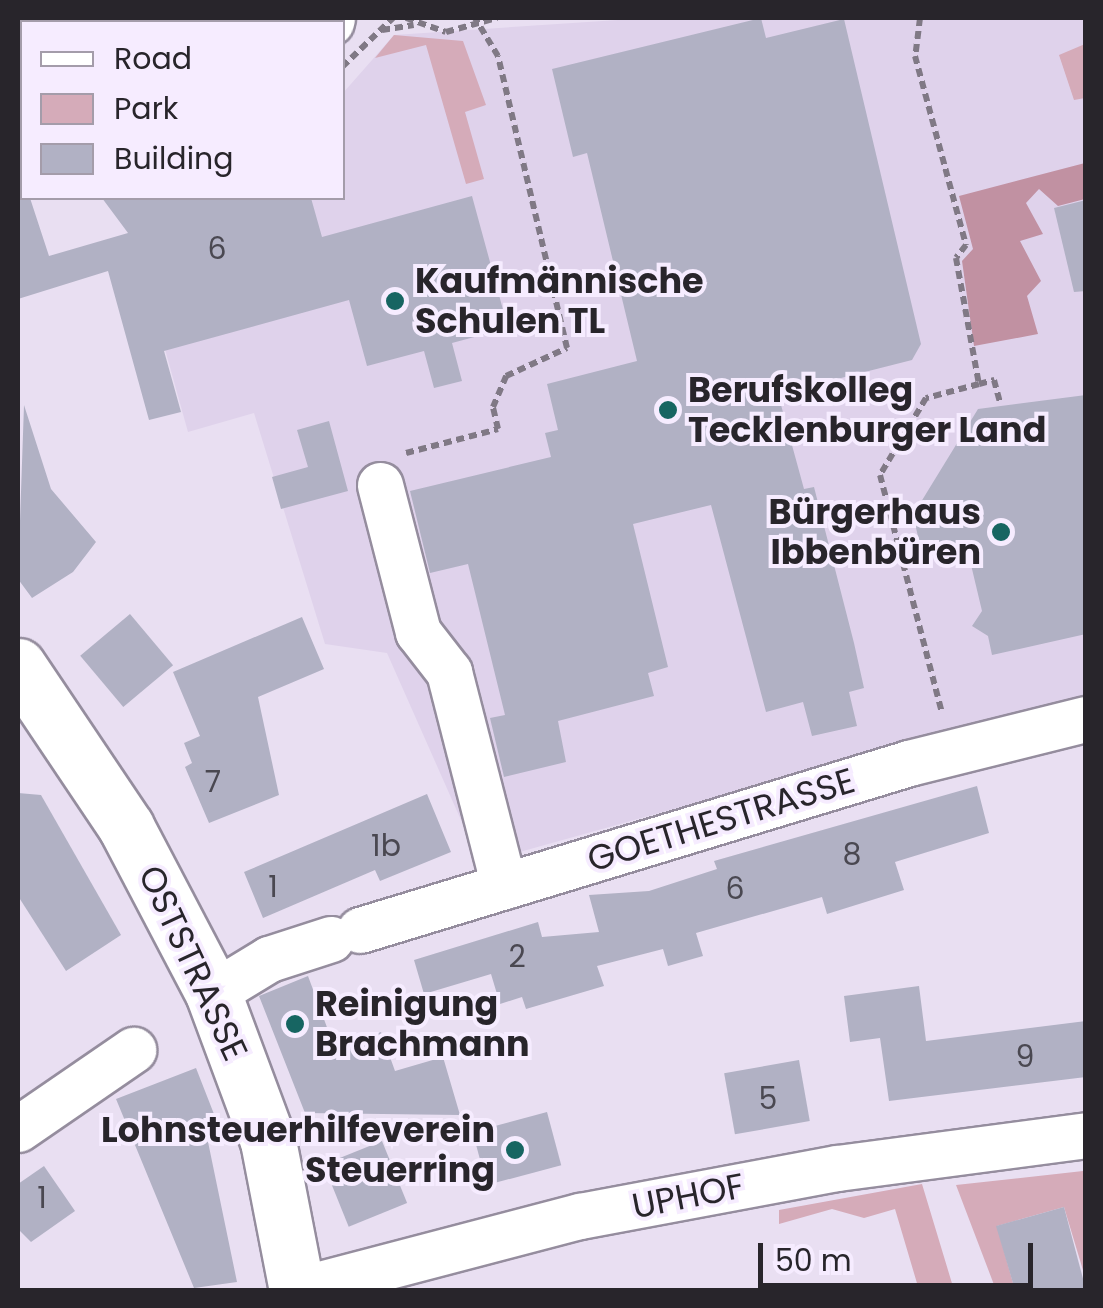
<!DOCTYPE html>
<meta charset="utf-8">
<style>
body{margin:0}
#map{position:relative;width:1103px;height:1308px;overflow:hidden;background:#e9dff2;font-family:Poppins,sans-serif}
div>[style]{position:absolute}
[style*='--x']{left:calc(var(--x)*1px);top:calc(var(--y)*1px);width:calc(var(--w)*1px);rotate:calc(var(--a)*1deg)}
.built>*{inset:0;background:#dfd2eb}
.green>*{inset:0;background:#d5abb9}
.forest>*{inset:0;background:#c191a2}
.building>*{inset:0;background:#b1b1c4;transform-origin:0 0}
.path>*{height:6px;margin-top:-3px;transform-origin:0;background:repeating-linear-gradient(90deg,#807985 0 8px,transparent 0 13px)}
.roads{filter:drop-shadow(2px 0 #958d9e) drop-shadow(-2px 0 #958d9e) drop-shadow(0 2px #958d9e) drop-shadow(0 -2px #958d9e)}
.minor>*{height:45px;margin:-22.5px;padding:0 22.5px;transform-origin:22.5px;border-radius:22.5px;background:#fff}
.major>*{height:55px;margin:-27.5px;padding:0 27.5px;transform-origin:27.5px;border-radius:27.5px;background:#fff}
.dots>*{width:28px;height:28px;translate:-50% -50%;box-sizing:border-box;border:5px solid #f6ecff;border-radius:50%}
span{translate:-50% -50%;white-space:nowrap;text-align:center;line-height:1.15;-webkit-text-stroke:8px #f6ecff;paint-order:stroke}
.number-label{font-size:30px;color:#4a4851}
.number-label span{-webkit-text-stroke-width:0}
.poi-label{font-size:35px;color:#28252b;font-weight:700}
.left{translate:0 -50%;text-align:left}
.right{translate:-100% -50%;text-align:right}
.street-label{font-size:35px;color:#28252b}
.frame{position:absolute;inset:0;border:20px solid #28252b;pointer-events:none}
.legend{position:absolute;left:20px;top:20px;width:325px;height:180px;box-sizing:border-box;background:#f6ecff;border:2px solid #a49caa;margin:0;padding:12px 18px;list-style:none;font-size:30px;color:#28252b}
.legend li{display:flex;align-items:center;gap:20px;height:50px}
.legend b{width:50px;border:2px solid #a49caa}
.scale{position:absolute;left:758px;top:1243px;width:275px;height:45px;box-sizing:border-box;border:5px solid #28252b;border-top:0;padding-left:12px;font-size:30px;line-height:35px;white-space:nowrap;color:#28252b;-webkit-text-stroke:8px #f6ecff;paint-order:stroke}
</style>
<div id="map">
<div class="built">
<i style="clip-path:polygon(648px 18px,1085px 18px,1085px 694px,480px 863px,387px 653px,325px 644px,254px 413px,188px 432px,123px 198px,342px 198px,343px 93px,394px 35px)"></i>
</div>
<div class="green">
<i style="clip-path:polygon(394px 35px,463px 41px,486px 105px,465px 112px,484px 179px,466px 184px,426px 45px,375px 58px)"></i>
<i style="clip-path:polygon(1085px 44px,1085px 98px,1074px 100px,1059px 55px)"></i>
<i style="clip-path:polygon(1083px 1171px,1085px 1277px,1064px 1207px,997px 1226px,1015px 1290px,996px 1290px,956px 1185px)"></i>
<i style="clip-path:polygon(922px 1184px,954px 1290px,919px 1290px,895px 1209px,864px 1218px,832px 1209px,779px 1224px,779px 1210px)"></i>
</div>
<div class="forest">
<i style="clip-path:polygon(1085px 163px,1085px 199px,1058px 206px,1039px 189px,1026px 203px,1043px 234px,1020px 241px,1041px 281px,1027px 296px,1038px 334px,974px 346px,962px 261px,973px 249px,959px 196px)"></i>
</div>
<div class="building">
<i style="clip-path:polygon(761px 18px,766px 38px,844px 19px,921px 344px,912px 360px,778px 394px,804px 489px,814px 487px,854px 643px,864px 688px,849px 692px,857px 726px,812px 736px,803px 702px,766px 712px,711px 505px,633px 524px,668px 667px,648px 673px,654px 696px,558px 721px,566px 762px,504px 777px,490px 718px,505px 715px,468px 564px,430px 573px,410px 491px,551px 457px,545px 433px,558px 430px,547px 384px,637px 361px,587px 153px,573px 157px,552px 69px)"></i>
<i style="clip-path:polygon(472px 196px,508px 328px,452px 343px,462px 381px,434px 388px,424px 351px,367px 366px,349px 300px,164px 351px,181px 412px,149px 420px,108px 271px,18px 299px,18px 197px,30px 198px,49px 256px,128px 233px,102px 198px,311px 198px,322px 237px)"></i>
<i style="clip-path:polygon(1086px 200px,1086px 291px,1074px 292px,1054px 208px)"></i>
<i style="clip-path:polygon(1086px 395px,1086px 634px,992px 655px,988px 636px,972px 626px,982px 611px,967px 548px,923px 558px,913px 515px,978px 409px)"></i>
<i style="clip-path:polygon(24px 405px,51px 489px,96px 542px,73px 572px,32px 598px,18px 579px)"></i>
<i style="clip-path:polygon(329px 421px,348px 491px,281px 509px,272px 477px,308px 467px,297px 430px)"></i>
<i style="left:130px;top:614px;width:67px;height:65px;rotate:50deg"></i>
<i style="clip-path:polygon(302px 617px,324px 669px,258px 697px,279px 795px,209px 823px,185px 767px,192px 763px,184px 743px,200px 736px,173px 672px)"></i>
<i style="clip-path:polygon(977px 786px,989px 833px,895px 862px,904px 890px,827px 914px,822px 897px,696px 933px,703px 956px,668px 966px,663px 949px,597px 966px,604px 986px,526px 1009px,522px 997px,500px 1004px,491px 974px,424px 994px,414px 960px,538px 922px,542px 937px,599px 932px,589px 895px,649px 891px,717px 869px,714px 861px)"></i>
<i style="clip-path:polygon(18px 793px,41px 795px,121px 935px,66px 971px,18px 896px)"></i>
<i style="clip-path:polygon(427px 794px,451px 852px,380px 881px,375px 870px,263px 918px,244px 872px)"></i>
<i style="clip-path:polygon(308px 976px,335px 1049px,381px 1032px,395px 1071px,443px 1057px,460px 1115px,305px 1113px,259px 996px)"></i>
<i style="clip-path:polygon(919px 986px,926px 1041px,1086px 1021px,1086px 1077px,889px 1101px,880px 1038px,850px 1042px,844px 996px)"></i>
<i style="left:799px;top:1060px;width:62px;height:76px;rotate:80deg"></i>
<i style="clip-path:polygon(196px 1068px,221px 1132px,207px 1137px,237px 1282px,194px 1288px,116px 1099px)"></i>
<i style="left:547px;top:1112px;width:55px;height:77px;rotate:75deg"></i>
<i style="left:382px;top:1141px;width:67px;height:63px;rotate:68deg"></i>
<i style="clip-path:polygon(44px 1166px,75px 1211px,31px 1242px,18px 1229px,18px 1184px)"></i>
<i style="clip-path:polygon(1064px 1207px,1086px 1290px,1015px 1290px,996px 1226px)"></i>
</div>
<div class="path">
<i style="--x:406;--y:18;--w:42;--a:19.3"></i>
<i style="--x:446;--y:32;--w:53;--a:-15.4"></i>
<i style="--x:920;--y:18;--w:38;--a:97"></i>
<i style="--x:915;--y:56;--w:196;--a:74.9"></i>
<i style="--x:966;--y:245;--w:16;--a:128"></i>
<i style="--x:956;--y:258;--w:128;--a:79.7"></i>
<i style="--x:979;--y:384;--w:55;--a:165.2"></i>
<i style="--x:926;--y:398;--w:90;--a:120.9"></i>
<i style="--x:880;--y:475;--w:246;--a:75.4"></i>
<i style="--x:382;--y:30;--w:32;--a:-9"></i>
<i style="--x:342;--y:67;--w:71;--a:-43.9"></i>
<i style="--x:979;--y:384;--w:16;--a:-15"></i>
<i style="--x:994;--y:380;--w:24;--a:75"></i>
<i style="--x:406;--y:453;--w:95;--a:-14.6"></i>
<i style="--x:498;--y:429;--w:23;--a:-103"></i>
<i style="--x:493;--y:407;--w:34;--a:-67"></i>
<i style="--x:506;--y:376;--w:67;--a:-24.7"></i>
<i style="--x:567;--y:348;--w:300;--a:-103.3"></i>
<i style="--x:498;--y:56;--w:44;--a:-121.2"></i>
</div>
<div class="roads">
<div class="minor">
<i style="--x:331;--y:22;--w:4;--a:-76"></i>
<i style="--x:18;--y:171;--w:4;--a:-27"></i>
<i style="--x:380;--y:485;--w:152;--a:75.5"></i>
<i style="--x:418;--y:632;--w:51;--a:52.2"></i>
<i style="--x:449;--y:672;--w:221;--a:75.6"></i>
<i style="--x:360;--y:930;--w:574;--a:-16.92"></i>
<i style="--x:909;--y:763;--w:182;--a:-14"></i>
<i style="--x:213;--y:993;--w:66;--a:-31.3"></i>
<i style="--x:269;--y:959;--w:65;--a:-17.9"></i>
<i style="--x:18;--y:1129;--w:140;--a:-34.5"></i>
<i style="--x:297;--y:1290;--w:293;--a:-14.7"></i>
<i style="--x:580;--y:1216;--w:261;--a:-10.6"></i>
<i style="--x:837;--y:1168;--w:251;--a:-7.5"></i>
</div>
<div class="major">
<i style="--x:18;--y:666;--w:194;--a:56.1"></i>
<i style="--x:126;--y:827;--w:187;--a:62.3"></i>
<i style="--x:213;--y:993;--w:158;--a:69.6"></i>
<i style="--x:268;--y:1141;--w:152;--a:79"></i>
</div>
</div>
<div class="dots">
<i style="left:395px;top:301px;background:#176562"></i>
<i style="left:668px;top:410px;background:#176562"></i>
<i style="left:1001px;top:532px;background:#176562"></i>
<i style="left:295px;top:1024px;background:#176562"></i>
<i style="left:515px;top:1150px;background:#176562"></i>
</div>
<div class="number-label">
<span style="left:217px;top:249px">6</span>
<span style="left:213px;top:782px">7</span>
<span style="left:386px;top:846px">1b</span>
<span style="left:852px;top:855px">8</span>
<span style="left:273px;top:887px">1</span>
<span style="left:735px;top:889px">6</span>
<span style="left:517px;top:957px">2</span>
<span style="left:1025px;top:1057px">9</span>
<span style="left:768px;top:1099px">5</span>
<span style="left:42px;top:1198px">1</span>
</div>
<div class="poi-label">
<span class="left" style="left:415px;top:301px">Kaufmännische<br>Schulen TL</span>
<span class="left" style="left:688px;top:410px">Berufskolleg<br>Tecklenburger Land</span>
<span class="right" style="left:981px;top:532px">Bürgerhaus<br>Ibbenbüren</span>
<span class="left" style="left:315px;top:1024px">Reinigung<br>Brachmann</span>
<span class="right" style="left:495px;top:1150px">Lohnsteuerhilfeverein<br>Steuerring</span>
</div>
<div class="street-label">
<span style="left:721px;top:820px;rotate:-17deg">GOETHESTRASSE</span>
<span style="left:193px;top:963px;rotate:65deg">OSTSTRASSE</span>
<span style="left:688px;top:1196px;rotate:-11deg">UPHOF</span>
</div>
<div class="frame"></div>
<ul class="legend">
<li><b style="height:12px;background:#fff"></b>Road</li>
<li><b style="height:28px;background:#d5abb9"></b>Park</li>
<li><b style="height:28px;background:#b1b1c4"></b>Building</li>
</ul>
<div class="scale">50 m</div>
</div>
